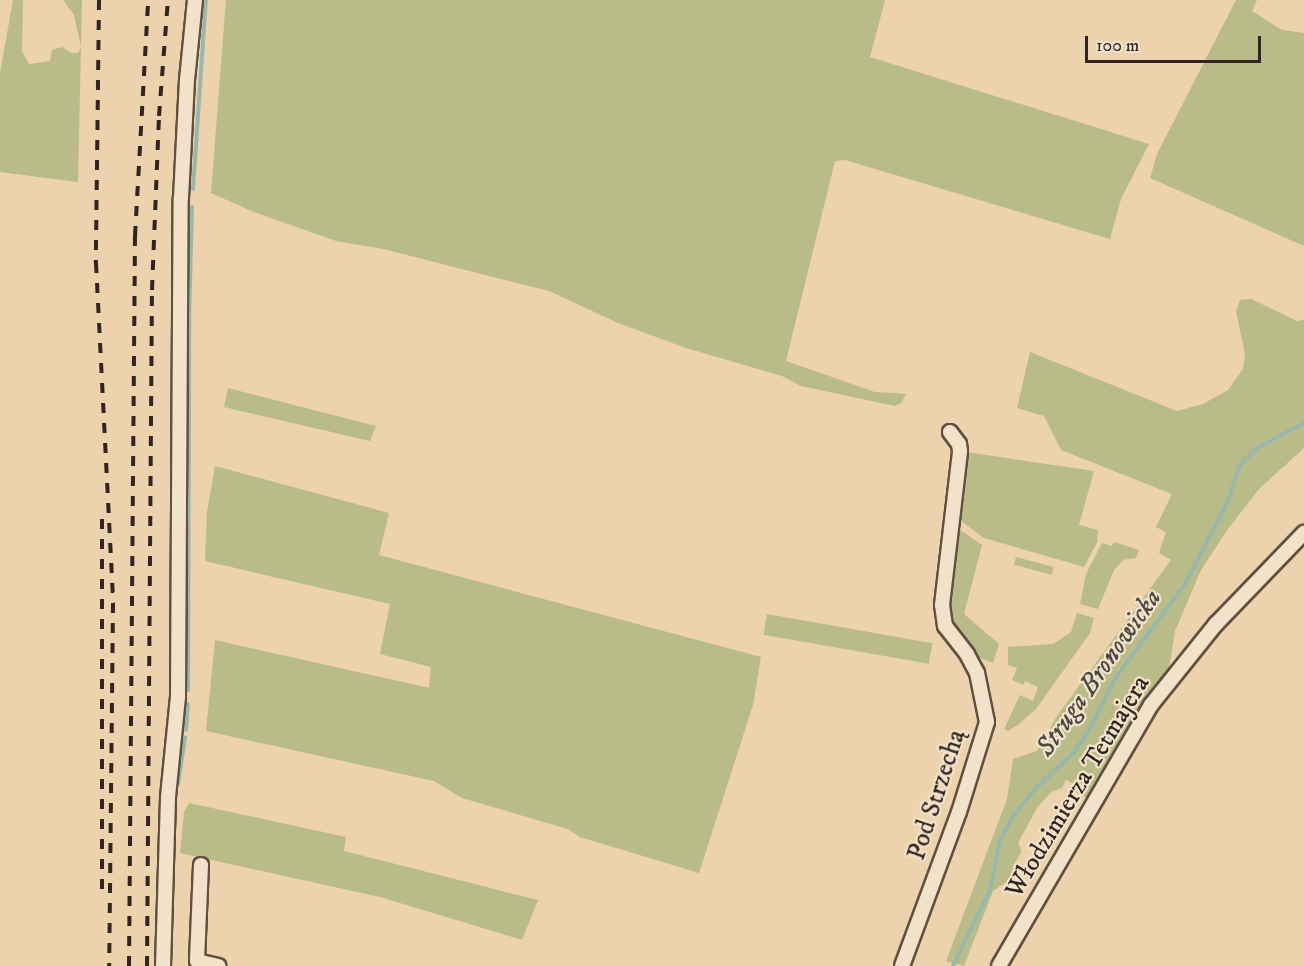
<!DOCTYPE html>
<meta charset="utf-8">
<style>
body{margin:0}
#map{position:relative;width:1304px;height:966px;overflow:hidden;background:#ecd2ad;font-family:"IM FELL DW Pica",serif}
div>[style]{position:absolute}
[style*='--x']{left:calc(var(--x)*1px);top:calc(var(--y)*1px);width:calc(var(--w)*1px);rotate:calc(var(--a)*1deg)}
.green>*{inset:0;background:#b9bb89;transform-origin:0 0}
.stream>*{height:4px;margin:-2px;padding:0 2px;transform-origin:2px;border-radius:2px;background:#99b8ab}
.roads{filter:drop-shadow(2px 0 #605042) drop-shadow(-2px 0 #605042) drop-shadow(0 2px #605042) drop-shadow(0 -2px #605042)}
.street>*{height:14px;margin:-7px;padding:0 7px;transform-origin:7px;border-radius:7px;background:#f3e2ca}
.rail>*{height:4px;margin-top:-2px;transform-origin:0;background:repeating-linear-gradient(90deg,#32241f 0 10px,transparent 0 20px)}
span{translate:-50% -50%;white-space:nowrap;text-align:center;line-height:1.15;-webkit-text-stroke:4.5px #f3e2ca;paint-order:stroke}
.street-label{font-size:26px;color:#32241f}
.water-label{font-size:27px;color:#4c4942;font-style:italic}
.scale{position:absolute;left:1085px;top:36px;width:176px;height:27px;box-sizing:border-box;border:3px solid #32241f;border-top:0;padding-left:8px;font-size:18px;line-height:21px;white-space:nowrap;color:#32241f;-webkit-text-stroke:4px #f3e2ca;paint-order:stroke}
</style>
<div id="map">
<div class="green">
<i style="clip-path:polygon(13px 0,23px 0,22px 51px,29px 64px,50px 61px,52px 50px,62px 47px,71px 53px,78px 53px,81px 47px,74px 15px,63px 0,82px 0,78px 182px,0 172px,0 73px)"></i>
<i style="clip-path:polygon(226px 0,885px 0,870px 57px,1149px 144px,1121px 199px,1110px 239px,845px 160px,835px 161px,786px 361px,875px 392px,906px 394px,901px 403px,895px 406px,801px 386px,782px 376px,686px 348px,618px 323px,549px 291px,383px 249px,336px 241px,254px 212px,211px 193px)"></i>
<i style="clip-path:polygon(1236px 0,1257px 0,1252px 11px,1282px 30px,1304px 33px,1304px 246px,1150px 178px,1157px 154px)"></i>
<i style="clip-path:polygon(1251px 299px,1297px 321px,1304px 320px,1304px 448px,1259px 489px,1228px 529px,1201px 570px,1175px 631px,1168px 675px,1142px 712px,1122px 735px,1089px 799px,1075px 792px,1077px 786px,1066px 780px,1062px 788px,1051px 792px,1037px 808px,1018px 843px,1022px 851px,1013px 866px,1011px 879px,993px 891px,964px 966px,946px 961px,1007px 799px,1013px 759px,1037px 751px,1057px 716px,1171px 560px,1159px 553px,1166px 532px,1156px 527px,1172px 494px,1061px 450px,1044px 416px,1017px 408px,1030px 352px,1177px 411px,1203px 404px,1228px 390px,1243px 369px,1245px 354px,1236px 311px,1240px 300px)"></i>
<i style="clip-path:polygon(228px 388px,376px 426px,370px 441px,224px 407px)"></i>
<i style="clip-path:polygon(966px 452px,1094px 471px,1079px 525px,1098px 530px,1097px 543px,1084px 567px,984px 538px,957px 518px)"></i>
<i style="clip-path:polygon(215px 466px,389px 513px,379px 555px,761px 657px,753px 705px,699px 873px,580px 837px,568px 829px,462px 798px,434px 781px,206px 731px,215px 640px,429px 688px,431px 667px,380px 654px,390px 604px,205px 561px,207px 512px)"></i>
<i style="clip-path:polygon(956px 527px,982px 545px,964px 614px,999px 644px,993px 663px,973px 655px,948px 623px)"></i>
<i style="clip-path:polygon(1114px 542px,1139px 550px,1136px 558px,1123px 560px,1114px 570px,1098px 609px,1080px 604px,1086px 574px,1102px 543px,1112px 546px)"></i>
<i style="left:1016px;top:557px;width:39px;height:8px;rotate:15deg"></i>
<i style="clip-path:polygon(1077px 613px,1094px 618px,1090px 633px,1036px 709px,1018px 725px,1008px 731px,1004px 729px,1020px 695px,1033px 701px,1038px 687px,1025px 681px,1023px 685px,1012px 680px,1017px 668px,1008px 665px,1008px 647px,1053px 644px,1071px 632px)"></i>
<i style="left:767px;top:614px;width:168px;height:21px;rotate:10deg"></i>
<i style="clip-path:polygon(189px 803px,346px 837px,344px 851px,538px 900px,522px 940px,380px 897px,180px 853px,184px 812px)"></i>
</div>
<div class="stream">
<i style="--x:193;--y:189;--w:189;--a:-86.1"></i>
<i style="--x:188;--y:690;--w:369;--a:-89.8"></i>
<i style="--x:189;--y:321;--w:114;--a:-88.5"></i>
<i style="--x:186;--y:730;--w:26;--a:-86"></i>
<i style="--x:178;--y:784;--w:47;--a:-81.3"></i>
<i style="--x:953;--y:966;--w:87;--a:-64"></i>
<i style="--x:991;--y:888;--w:49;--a:-79.4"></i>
<i style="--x:1000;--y:840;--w:29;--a:-61"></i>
<i style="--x:1014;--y:815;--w:33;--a:-51"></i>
<i style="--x:1035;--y:789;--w:54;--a:-43.5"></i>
<i style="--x:1074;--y:752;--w:24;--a:-55"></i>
<i style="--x:1088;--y:732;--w:62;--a:-63"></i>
<i style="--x:1116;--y:677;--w:116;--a:-53.4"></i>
<i style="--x:1185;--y:584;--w:93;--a:-62.6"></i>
<i style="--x:1228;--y:501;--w:38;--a:-72"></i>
<i style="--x:1240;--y:465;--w:24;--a:-45"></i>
<i style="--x:1257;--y:448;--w:53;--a:-28"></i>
</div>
<div class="roads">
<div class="street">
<i style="--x:201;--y:865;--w:96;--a:92.4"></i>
<i style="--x:197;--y:961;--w:22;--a:13"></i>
<i style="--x:163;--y:966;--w:169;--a:-88.3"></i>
<i style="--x:168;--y:797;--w:100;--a:-84.3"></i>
<i style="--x:178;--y:697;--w:499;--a:-89.7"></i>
<i style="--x:181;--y:198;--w:118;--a:-87.1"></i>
<i style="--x:187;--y:80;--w:80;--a:-84.3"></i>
<i style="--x:902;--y:966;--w:164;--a:-69.7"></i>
<i style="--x:959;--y:812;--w:94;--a:-72.7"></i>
<i style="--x:987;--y:722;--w:50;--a:-101.5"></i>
<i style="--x:977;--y:673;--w:21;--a:-118"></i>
<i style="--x:967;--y:654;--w:36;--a:-128"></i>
<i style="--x:945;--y:626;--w:21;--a:-98"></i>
<i style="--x:942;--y:605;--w:155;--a:-83.3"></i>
<i style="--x:960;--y:451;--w:7;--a:-98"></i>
<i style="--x:959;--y:444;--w:15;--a:-127"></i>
<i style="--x:999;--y:966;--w:302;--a:-59.8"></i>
<i style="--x:1151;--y:705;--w:104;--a:-51.3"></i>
<i style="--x:1216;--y:624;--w:127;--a:-46"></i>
</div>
</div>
<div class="rail">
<i style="--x:99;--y:0;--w:263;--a:90.7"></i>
<i style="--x:96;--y:263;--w:340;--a:87.1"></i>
<i style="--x:113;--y:603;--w:363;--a:90.6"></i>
<i style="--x:102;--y:519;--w:375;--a:90"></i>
<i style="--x:129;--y:966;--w:730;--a:-89.53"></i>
<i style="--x:135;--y:236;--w:236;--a:-86.8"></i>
<i style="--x:147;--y:966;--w:676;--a:-89.58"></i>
<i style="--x:152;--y:290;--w:174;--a:-87.7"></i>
<i style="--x:159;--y:116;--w:116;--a:-85.6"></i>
</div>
<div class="street-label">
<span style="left:1078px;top:787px;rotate:-59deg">Włodzimierza Tetmajera</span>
<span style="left:937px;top:795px;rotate:-72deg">Pod Strzechą</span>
</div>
<div class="water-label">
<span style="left:1099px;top:673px;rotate:-55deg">Struga Bronowicka</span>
</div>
<div class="scale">100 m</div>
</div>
